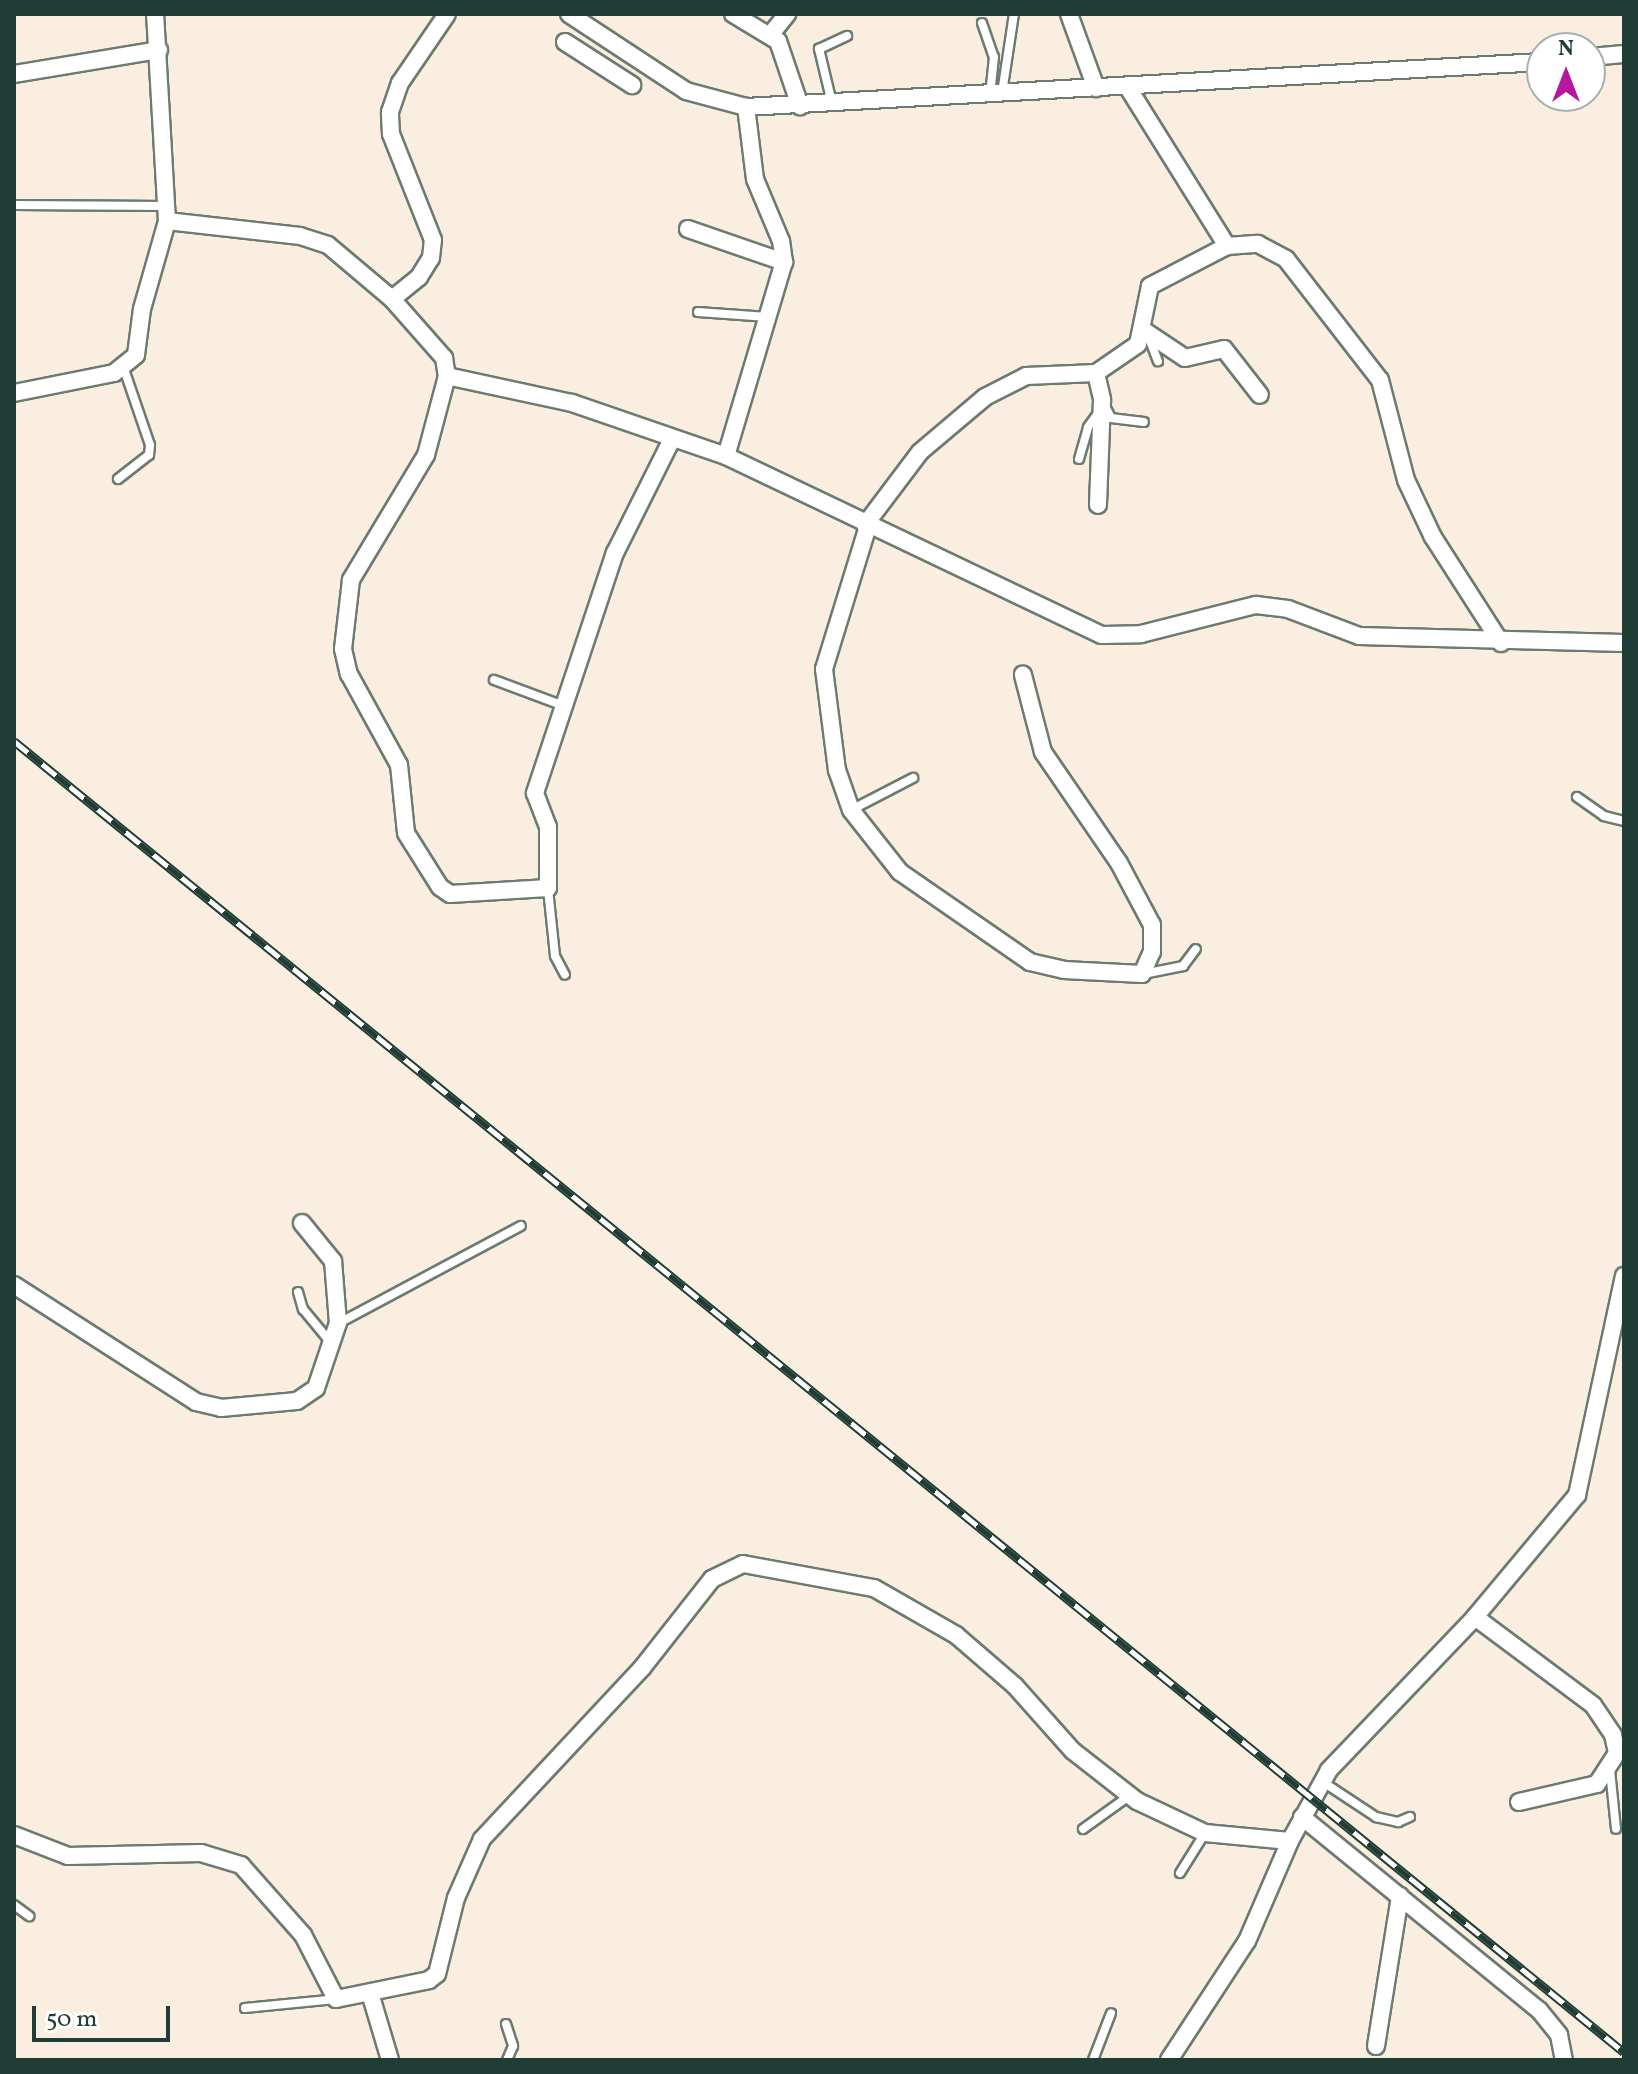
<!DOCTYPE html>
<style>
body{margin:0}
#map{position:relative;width:1638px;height:2074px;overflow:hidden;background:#faeee0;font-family:Vollkorn,serif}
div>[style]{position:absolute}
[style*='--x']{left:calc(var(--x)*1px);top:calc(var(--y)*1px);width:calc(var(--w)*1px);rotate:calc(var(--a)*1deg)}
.roads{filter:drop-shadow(2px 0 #6c7b70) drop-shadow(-2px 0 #6c7b70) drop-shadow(0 2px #6c7b70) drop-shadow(0 -2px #6c7b70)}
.service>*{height:8px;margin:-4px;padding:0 4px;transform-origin:4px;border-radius:4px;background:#fff}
.minor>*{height:16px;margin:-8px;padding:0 8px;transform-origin:8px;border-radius:8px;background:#fff}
.rail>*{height:9px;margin-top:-4.5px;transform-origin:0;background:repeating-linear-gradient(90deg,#fff 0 18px,#1f3d34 0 36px);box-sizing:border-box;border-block:2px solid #1f3d34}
span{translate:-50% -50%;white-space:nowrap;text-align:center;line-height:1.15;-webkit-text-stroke:6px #fff;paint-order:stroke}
.frame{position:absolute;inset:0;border:16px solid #1f3d34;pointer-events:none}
.north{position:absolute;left:1526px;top:32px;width:80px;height:80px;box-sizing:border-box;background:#fff;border:2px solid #a5b1ae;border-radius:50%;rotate:0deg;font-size:22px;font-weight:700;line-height:32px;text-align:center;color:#1f3d34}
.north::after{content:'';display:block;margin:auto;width:28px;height:36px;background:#b5179e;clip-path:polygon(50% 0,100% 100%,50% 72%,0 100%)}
.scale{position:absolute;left:32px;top:2006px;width:138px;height:36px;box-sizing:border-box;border:4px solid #1f3d34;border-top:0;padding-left:10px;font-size:24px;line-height:28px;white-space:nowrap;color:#1f3d34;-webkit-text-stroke:6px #fff;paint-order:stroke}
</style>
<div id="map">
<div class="roads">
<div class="service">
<i style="--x:982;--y:23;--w:36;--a:71"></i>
<i style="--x:994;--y:57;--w:37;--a:96"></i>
<i style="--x:1002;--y:93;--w:80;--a:-81.4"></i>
<i style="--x:832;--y:103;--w:56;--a:-103.5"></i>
<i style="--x:819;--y:49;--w:31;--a:-25"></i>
<i style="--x:15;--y:205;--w:151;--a:0.4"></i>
<i style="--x:698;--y:312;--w:70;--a:4.1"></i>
<i style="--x:1149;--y:338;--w:25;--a:69"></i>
<i style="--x:1106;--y:408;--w:11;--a:63"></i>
<i style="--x:1111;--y:418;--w:33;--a:7"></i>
<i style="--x:1079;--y:459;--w:33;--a:-74"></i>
<i style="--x:1088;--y:427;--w:19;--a:-54"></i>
<i style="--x:118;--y:479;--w:39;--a:-38"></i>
<i style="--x:149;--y:455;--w:10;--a:-84"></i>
<i style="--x:150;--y:445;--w:80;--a:-108.9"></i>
<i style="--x:494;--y:680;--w:75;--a:20.4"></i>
<i style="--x:1577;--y:797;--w:33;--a:35"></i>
<i style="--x:1604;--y:816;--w:21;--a:14"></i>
<i style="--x:851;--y:810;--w:70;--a:-27.3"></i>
<i style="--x:548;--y:889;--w:67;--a:84"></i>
<i style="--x:555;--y:956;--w:21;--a:62"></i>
<i style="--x:1143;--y:974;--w:41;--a:-11.3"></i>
<i style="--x:1183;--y:966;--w:21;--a:-53"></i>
<i style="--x:298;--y:1292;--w:18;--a:74"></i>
<i style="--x:303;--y:1309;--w:45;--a:50.4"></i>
<i style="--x:339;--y:1323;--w:206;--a:-28.1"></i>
<i style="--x:1610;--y:1770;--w:59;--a:84.2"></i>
<i style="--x:1323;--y:1782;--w:64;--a:33.4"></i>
<i style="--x:1376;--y:1817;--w:23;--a:13"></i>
<i style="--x:1398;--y:1822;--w:13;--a:-23"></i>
<i style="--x:1083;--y:1829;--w:57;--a:-35.7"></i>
<i style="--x:1180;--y:1873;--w:47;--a:-58"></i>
<i style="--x:14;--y:1905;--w:19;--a:36"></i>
<i style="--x:245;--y:2008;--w:91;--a:-5.6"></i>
<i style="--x:506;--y:2024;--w:23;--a:72"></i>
<i style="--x:513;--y:2046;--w:15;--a:113"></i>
<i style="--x:1093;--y:2060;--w:50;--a:-69"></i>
</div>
<div class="minor">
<i style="--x:569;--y:14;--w:140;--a:33.3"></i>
<i style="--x:686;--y:91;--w:62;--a:14.9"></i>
<i style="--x:746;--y:107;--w:797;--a:-3.24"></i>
<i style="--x:733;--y:14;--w:52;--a:31"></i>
<i style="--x:778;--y:41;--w:69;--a:71.3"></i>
<i style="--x:1069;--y:14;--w:79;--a:70"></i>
<i style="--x:771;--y:34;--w:26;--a:-51"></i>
<i style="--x:565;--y:42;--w:80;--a:32.7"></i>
<i style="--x:1590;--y:57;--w:34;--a:-5"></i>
<i style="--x:14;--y:74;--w:147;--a:-9.4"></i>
<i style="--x:1127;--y:86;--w:189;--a:58"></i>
<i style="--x:167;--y:221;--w:134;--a:6.4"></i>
<i style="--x:300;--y:236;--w:29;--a:18"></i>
<i style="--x:328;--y:245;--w:84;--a:40.2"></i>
<i style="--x:392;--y:299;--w:79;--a:48.6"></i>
<i style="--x:444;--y:358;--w:18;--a:81"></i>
<i style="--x:447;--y:376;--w:82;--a:104.9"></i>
<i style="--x:426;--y:455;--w:146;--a:121"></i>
<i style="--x:351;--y:580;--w:69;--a:96.6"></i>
<i style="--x:343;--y:649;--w:26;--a:77"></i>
<i style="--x:349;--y:674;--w:104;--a:61.2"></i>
<i style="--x:399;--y:765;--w:68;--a:84.1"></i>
<i style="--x:406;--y:833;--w:64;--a:57.8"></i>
<i style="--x:440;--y:887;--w:12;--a:35"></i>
<i style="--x:450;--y:894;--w:98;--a:-3.5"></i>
<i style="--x:548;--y:888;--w:61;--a:-90"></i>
<i style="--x:548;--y:827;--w:36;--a:-111"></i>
<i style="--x:535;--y:793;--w:253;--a:-71.6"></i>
<i style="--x:615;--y:553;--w:127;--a:-63.4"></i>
<i style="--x:688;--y:229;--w:102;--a:19"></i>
<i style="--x:392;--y:299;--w:35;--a:-39"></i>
<i style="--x:419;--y:277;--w:22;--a:-58"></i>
<i style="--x:431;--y:258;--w:18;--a:-84"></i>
<i style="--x:433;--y:240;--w:114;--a:-111.6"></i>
<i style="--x:391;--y:134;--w:22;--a:-93"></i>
<i style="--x:390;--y:112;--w:31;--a:-71"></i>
<i style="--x:400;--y:83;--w:83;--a:-55.7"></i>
<i style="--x:1143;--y:330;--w:50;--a:33.7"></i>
<i style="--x:1185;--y:358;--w:40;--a:-13"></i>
<i style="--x:1224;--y:349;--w:58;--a:52"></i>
<i style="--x:1096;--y:373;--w:28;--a:77"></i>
<i style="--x:1102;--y:400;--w:105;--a:92.2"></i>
<i style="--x:447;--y:376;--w:128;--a:12.2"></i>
<i style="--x:572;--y:403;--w:163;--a:19"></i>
<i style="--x:726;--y:456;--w:416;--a:25.5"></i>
<i style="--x:1102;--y:635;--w:39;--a:-1"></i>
<i style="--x:1141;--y:634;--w:119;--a:-14.2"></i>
<i style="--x:1256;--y:605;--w:32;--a:7"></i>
<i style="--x:1288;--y:609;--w:76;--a:20.8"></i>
<i style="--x:1359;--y:636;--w:265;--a:1.5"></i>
<i style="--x:14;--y:393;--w:102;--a:-11.3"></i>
<i style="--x:114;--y:373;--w:28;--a:-39"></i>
<i style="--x:136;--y:355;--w:46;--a:-82.6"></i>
<i style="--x:142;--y:309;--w:91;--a:-74.1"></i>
<i style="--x:167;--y:221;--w:207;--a:-93.3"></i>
<i style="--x:726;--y:456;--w:202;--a:-73.4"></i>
<i style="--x:784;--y:262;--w:21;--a:-98"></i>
<i style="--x:781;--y:241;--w:67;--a:-112.8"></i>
<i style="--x:755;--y:179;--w:73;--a:-97.1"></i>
<i style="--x:865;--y:525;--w:91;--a:-53"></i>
<i style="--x:920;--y:452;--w:85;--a:-40.2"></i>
<i style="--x:985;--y:397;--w:46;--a:-27.1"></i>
<i style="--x:1026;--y:376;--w:70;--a:-2.5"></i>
<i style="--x:1096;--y:373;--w:51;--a:-34.6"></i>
<i style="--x:1138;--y:344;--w:59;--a:-78.3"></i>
<i style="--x:1150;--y:286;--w:87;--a:-27.5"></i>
<i style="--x:1227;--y:246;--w:31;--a:-4"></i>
<i style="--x:1258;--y:244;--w:32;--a:28"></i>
<i style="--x:1286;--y:259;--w:153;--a:52.2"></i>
<i style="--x:1380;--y:380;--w:103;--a:75.4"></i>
<i style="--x:1406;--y:480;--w:63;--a:64.7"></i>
<i style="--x:1433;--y:537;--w:126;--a:57.3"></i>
<i style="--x:868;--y:526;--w:150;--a:107.1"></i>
<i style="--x:824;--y:669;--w:102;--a:82.7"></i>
<i style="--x:837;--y:770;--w:42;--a:70.7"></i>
<i style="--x:851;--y:810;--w:79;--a:51.7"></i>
<i style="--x:900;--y:872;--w:158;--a:34.7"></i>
<i style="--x:1030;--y:962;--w:35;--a:13"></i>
<i style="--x:1064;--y:970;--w:78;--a:2.9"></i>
<i style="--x:1142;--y:974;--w:24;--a:-66"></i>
<i style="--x:1152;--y:952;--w:27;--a:-90"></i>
<i style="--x:1152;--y:925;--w:70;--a:-118"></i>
<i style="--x:1119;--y:863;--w:135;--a:-124.4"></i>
<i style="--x:1043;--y:752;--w:80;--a:-104.6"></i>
<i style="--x:14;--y:1285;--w:216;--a:32.7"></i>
<i style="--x:196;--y:1402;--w:26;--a:13"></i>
<i style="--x:221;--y:1408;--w:76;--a:-5.3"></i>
<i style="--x:297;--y:1401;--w:23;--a:-34"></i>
<i style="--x:316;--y:1388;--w:69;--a:-71.3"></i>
<i style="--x:338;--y:1323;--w:62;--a:-94.6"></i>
<i style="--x:333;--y:1261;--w:49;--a:-129.2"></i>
<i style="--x:1475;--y:1617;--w:147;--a:36.7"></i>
<i style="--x:1593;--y:1705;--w:36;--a:56"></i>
<i style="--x:1613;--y:1735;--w:18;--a:77"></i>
<i style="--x:1617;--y:1753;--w:37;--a:123"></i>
<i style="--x:1597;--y:1784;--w:80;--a:167"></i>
<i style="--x:1302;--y:1817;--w:306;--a:39.2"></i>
<i style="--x:1539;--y:2010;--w:32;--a:51"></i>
<i style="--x:1559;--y:2035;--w:25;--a:79"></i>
<i style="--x:14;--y:1835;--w:58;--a:21.3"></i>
<i style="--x:68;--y:1856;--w:133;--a:-1.3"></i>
<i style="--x:201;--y:1853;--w:42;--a:16.7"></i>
<i style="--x:241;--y:1865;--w:94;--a:48.5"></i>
<i style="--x:303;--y:1935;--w:72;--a:62.7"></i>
<i style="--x:336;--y:1999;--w:95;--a:-11.5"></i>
<i style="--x:429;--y:1980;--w:10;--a:-37"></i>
<i style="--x:437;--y:1974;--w:78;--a:-76"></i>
<i style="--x:456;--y:1898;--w:64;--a:-66.2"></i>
<i style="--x:482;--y:1839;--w:234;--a:-46.9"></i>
<i style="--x:642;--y:1668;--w:113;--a:-51.8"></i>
<i style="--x:712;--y:1579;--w:34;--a:-26"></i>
<i style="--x:743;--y:1564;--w:133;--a:10.4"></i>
<i style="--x:874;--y:1588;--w:95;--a:29.8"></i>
<i style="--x:956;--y:1635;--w:78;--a:40.8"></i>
<i style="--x:1015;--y:1686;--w:87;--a:48.3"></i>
<i style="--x:1073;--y:1751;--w:81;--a:38"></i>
<i style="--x:1137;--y:1801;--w:75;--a:25.2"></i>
<i style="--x:1205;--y:1833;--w:85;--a:5.4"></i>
<i style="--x:370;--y:1993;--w:70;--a:73.4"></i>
<i style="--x:1376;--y:2046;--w:152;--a:-80.9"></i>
<i style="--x:1169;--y:2060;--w:142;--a:-56.8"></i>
<i style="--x:1247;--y:1941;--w:109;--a:-66.7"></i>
<i style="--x:1290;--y:1841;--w:81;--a:-61.2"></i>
<i style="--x:1329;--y:1770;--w:211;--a:-46.3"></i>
<i style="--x:1475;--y:1617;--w:159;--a:-50.1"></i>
<i style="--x:1577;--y:1495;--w:224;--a:-77.9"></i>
</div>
</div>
<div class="rail">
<i style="--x:14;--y:741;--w:2076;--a:39.16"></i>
</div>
<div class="frame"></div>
<div class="north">N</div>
<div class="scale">50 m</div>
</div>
